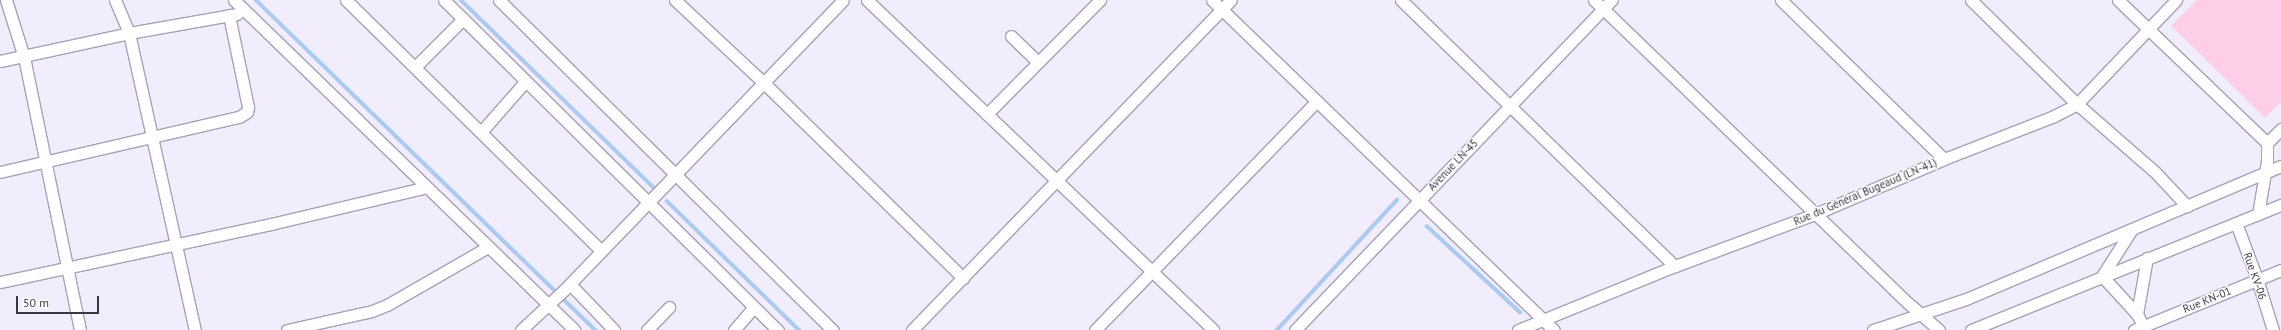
<!DOCTYPE html>
<meta charset="utf-8">
<style>
body{margin:0}
#map{position:relative;width:2281px;height:330px;overflow:hidden;background:#f2edfc;font-family:"PT Sans",sans-serif}
div>[style]{position:absolute}
[style*='--x']{left:calc(var(--x)*1px);top:calc(var(--y)*1px);width:calc(var(--w)*1px);rotate:calc(var(--a)*1deg)}
.green>*{inset:0;background:#ffcfe9}
.stream>*{height:3.5px;margin:-1.75px;padding:0 1.75px;transform-origin:1.75px;border-radius:1.75px;background:#abcaf2}
.roads{filter:drop-shadow(1px 0 #a7a0b8) drop-shadow(-1px 0 #a7a0b8) drop-shadow(0 1px #a7a0b8) drop-shadow(0 -1px #a7a0b8)}
.minor>*{height:11px;margin:-5.5px;padding:0 5.5px;transform-origin:5.5px;border-radius:5.5px;background:#fff}
span{translate:-50% -50%;white-space:nowrap;text-align:center;line-height:1.15;-webkit-text-stroke:3px #fdfdfd;paint-order:stroke}
.street-label{font-size:11px;color:#3a3741}
.scale{position:absolute;left:16px;top:296px;width:83px;height:18px;box-sizing:border-box;border:2px solid #3a3741;border-top:0;padding-left:5px;font-size:12px;line-height:14px;white-space:nowrap;color:#3a3741;-webkit-text-stroke:3px #fdfdfd;paint-order:stroke}
</style>
<div id="map">
<div class="green">
<i style="clip-path:polygon(2196px 0,2281px 0,2281px 102px,2265px 118px,2171px 26px)"></i>
</div>
<div class="stream">
<i style="--x:256;--y:0;--w:473;--a:44.2"></i>
<i style="--x:461;--y:0;--w:268;--a:44.2"></i>
<i style="--x:667;--y:201;--w:185;--a:44.3"></i>
<i style="--x:1427;--y:226;--w:127;--a:42.8"></i>
<i style="--x:1277;--y:330;--w:177;--a:-47.3"></i>
</div>
<div class="roads">
<div class="minor">
<i style="--x:6;--y:0;--w:60;--a:72.5"></i>
<i style="--x:24;--y:57;--w:279;--a:78.4"></i>
<i style="--x:115;--y:0;--w:36;--a:67"></i>
<i style="--x:129;--y:33;--w:304;--a:77.5"></i>
<i style="--x:234;--y:0;--w:474;--a:44.1"></i>
<i style="--x:346;--y:0;--w:358;--a:44.5"></i>
<i style="--x:444;--y:0;--w:470;--a:44.7"></i>
<i style="--x:499;--y:0;--w:470;--a:44.7"></i>
<i style="--x:675;--y:0;--w:122;--a:43"></i>
<i style="--x:764;--y:83;--w:279;--a:44.4"></i>
<i style="--x:867;--y:0;--w:478;--a:43.6"></i>
<i style="--x:1212;--y:0;--w:475;--a:44"></i>
<i style="--x:1401;--y:0;--w:382;--a:44.2"></i>
<i style="--x:1594;--y:0;--w:436;--a:44"></i>
<i style="--x:1908;--y:303;--w:41;--a:41.1"></i>
<i style="--x:1781;--y:0;--w:228;--a:44.3"></i>
<i style="--x:1971;--y:0;--w:148;--a:44.5"></i>
<i style="--x:2077;--y:104;--w:103;--a:41.1"></i>
<i style="--x:2155;--y:172;--w:47;--a:46.7"></i>
<i style="--x:2118;--y:0;--w:207;--a:43.8"></i>
<i style="--x:2267;--y:143;--w:18;--a:90"></i>
<i style="--x:2267;--y:161;--w:54;--a:99.6"></i>
<i style="--x:1011;--y:36;--w:37;--a:44"></i>
<i style="--x:0;--y:61;--w:132;--a:-12.2"></i>
<i style="--x:129;--y:33;--w:110;--a:-10"></i>
<i style="--x:415;--y:67;--w:68;--a:-45"></i>
<i style="--x:987;--y:114;--w:161;--a:-45.3"></i>
<i style="--x:481;--y:132;--w:67;--a:-48.7"></i>
<i style="--x:2267;--y:143;--w:20;--a:-45"></i>
<i style="--x:0;--y:172;--w:245;--a:-13"></i>
<i style="--x:239;--y:117;--w:9;--a:-32"></i>
<i style="--x:247;--y:112;--w:5;--a:-79"></i>
<i style="--x:248;--y:107;--w:94;--a:-101.7"></i>
<i style="--x:2236;--y:223;--w:60;--a:69.4"></i>
<i style="--x:2257;--y:279;--w:53;--a:72.6"></i>
<i style="--x:2132;--y:229;--w:56;--a:122.6"></i>
<i style="--x:2102;--y:276;--w:52;--a:47.4"></i>
<i style="--x:2137;--y:314;--w:18;--a:63"></i>
<i style="--x:0;--y:282;--w:277;--a:-12.1"></i>
<i style="--x:271;--y:224;--w:160;--a:-13.3"></i>
<i style="--x:570;--y:284;--w:64;--a:46.3"></i>
<i style="--x:2137;--y:314;--w:57;--a:-79.9"></i>
<i style="--x:287;--y:330;--w:87;--a:-12.6"></i>
<i style="--x:372;--y:311;--w:16;--a:-22"></i>
<i style="--x:387;--y:305;--w:116;--a:-29.9"></i>
<i style="--x:521;--y:330;--w:59;--a:-42.9"></i>
<i style="--x:564;--y:290;--w:402;--a:-46.1"></i>
<i style="--x:647;--y:330;--w:32;--a:-46"></i>
<i style="--x:734;--y:330;--w:30;--a:-49"></i>
<i style="--x:912;--y:330;--w:459;--a:-46"></i>
<i style="--x:1095;--y:330;--w:319;--a:-45.9"></i>
<i style="--x:1295;--y:330;--w:458;--a:-46.2"></i>
<i style="--x:1518;--y:330;--w:170;--a:-22.2"></i>
<i style="--x:1675;--y:266;--w:149;--a:-20.4"></i>
<i style="--x:1815;--y:214;--w:140;--a:-23.1"></i>
<i style="--x:1944;--y:159;--w:116;--a:-21.3"></i>
<i style="--x:2052;--y:117;--w:28;--a:-27"></i>
<i style="--x:2077;--y:104;--w:144;--a:-46.4"></i>
<i style="--x:1873;--y:330;--w:98;--a:-18.4"></i>
<i style="--x:1966;--y:299;--w:342;--a:-22.9"></i>
<i style="--x:1971;--y:330;--w:334;--a:-22"></i>
<i style="--x:2134;--y:330;--w:159;--a:-22.2"></i>
</div>
</div>
<div class="street-label">
<span style="left:1453px;top:165px;rotate:-46deg">Avenue LN-45</span>
<span style="left:1865px;top:192px;rotate:-23deg">Rue du Général Bugeaud (LN-41)</span>
<span style="left:2255px;top:276px;rotate:71deg">Rue KV-06</span>
<span style="left:2207px;top:300px;rotate:-22deg">Rue KN-01</span>
</div>
<div class="scale">50 m</div>
</div>
